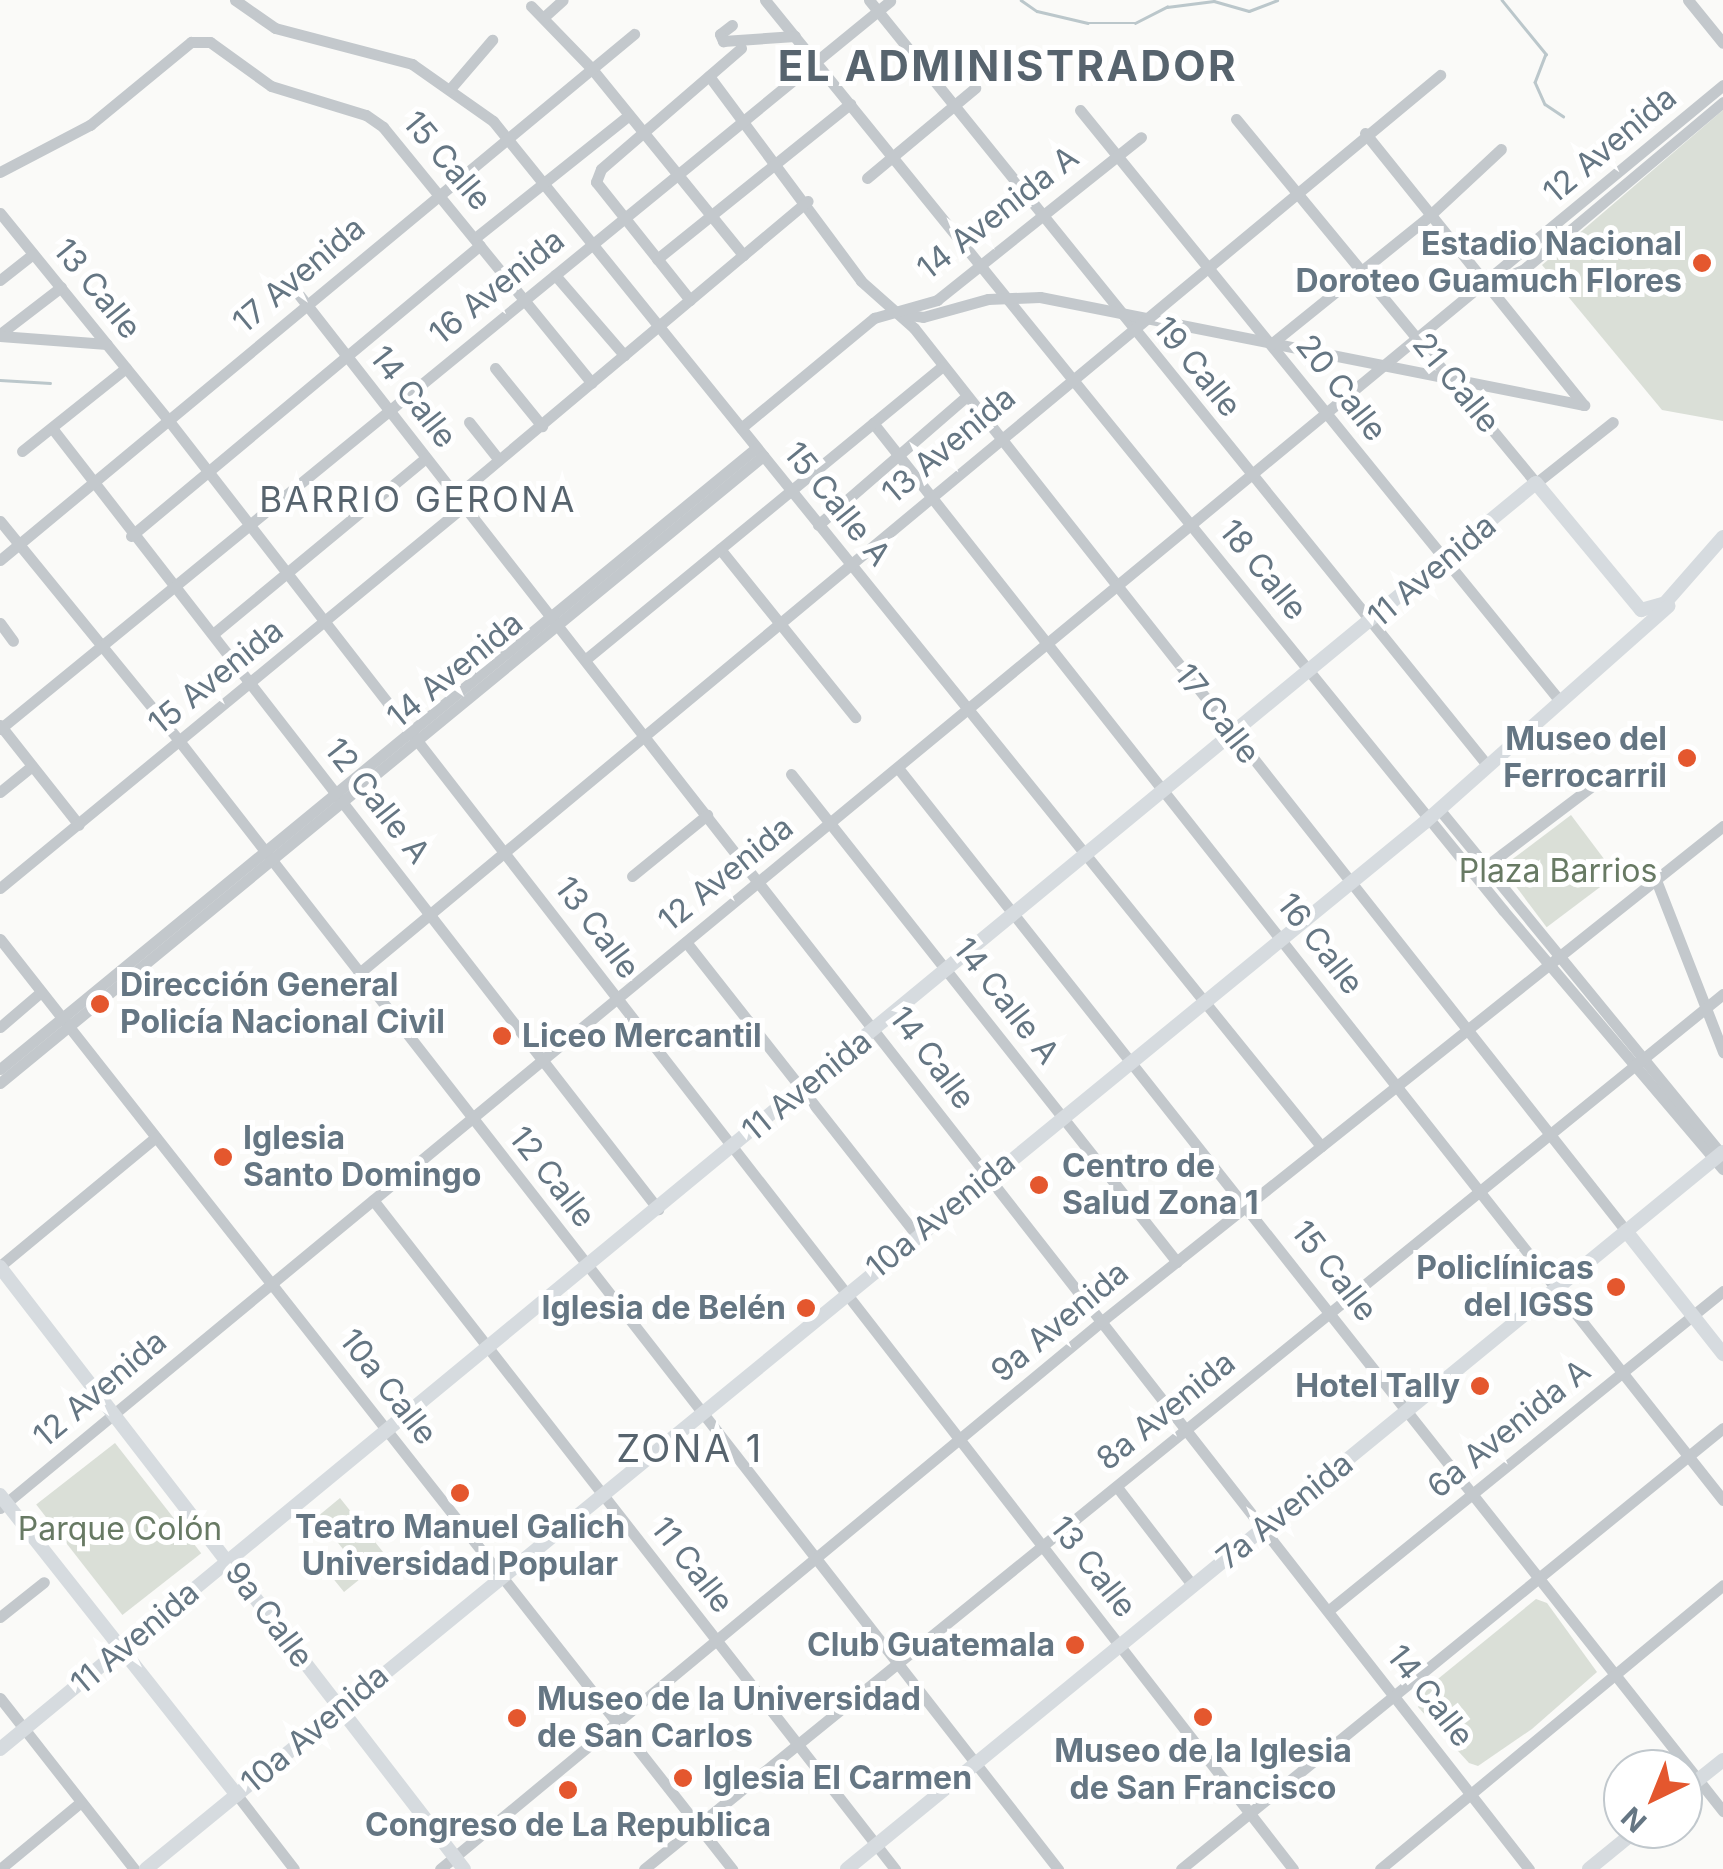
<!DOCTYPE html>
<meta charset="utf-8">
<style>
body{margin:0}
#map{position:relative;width:1723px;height:1869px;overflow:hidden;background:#fafaf8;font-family:Inter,sans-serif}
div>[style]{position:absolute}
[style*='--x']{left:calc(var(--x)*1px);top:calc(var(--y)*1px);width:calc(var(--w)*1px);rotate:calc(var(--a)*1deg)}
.green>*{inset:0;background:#dadfd7;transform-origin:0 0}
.stream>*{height:2.5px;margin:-1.25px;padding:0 1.25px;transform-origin:1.25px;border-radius:1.25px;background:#bbc7cb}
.minor>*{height:11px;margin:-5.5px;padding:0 5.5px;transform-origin:5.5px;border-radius:5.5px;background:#c3c8cc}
.major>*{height:14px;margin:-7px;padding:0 7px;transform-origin:7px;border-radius:7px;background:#d6dbdf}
.dots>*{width:28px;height:28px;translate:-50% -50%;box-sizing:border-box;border:5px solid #fff;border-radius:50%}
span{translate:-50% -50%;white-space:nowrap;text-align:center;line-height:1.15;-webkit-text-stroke:10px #fff;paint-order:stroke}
.street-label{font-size:32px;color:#657683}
.poi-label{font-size:32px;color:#657683;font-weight:700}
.right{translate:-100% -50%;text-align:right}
.left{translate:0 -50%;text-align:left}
.park-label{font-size:32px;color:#687a64}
.neighbourhood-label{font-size:35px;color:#57646e;letter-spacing:2.5px}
.quarter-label{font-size:38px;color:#57646e;letter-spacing:2.5px}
.district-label{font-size:42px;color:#57646e;font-weight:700;letter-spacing:2.5px}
.north{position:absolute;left:1603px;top:1749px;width:100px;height:100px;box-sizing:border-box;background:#fff;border:2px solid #c1c8cd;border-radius:50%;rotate:223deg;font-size:28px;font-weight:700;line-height:40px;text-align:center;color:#657683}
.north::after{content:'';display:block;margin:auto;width:35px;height:45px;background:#e4572e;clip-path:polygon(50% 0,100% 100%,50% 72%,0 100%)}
</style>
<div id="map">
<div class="green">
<i style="clip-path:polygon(1723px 110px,1723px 421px,1662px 410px,1542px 265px)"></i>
<i style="left:1571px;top:815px;width:75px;height:87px;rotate:53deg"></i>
<i style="left:115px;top:1443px;width:140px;height:100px;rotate:52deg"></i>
<i style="clip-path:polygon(340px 1498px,387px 1557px,344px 1592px,327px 1571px,347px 1554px,317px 1517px)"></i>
<i style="clip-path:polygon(1536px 1599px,1547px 1603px,1597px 1672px,1532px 1729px,1478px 1766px,1469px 1763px,1418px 1707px,1428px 1687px)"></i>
</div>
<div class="stream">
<i style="--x:1021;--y:0;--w:19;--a:35"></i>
<i style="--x:1037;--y:11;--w:52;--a:13.2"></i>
<i style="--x:1088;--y:23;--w:47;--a:0"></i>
<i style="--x:1135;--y:23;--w:36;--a:-27"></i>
<i style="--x:1167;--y:7;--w:47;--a:-7.3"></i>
<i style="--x:1214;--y:1;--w:36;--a:16"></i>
<i style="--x:1249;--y:11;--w:30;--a:-21"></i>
<i style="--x:1502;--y:0;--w:70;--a:50.8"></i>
<i style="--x:1546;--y:54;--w:30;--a:111"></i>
<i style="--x:1535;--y:82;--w:24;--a:66"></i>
<i style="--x:1545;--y:104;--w:22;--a:34"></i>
<i style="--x:0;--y:380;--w:50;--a:3.4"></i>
</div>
<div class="minor">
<i style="--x:235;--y:0;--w:49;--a:35"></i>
<i style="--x:275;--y:28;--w:142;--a:14.7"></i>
<i style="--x:412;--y:64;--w:99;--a:35.1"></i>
<i style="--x:493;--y:121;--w:1318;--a:51.07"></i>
<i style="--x:765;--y:0;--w:1172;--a:50.96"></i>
<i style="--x:1503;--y:910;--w:340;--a:49.7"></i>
<i style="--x:869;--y:0;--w:985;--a:51.06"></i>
<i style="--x:1688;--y:0;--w:55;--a:50.9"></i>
<i style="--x:531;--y:6;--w:88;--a:45.9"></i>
<i style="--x:592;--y:69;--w:240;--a:50.9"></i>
<i style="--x:544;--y:17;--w:25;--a:-42"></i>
<i style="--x:732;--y:25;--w:15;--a:143"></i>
<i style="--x:720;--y:34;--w:8;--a:67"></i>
<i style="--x:723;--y:41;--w:72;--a:-4"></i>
<i style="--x:709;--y:76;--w:255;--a:53.4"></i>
<i style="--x:861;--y:281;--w:71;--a:41.6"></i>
<i style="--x:914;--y:328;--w:1150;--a:51.74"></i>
<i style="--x:450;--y:89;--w:65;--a:-49.4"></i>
<i style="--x:1080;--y:110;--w:761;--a:50.92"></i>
<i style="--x:1236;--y:119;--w:472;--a:50.5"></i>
<i style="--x:1536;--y:483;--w:98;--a:-38.4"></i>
<i style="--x:1365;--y:133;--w:349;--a:51.2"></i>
<i style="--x:0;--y:172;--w:102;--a:-27.6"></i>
<i style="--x:90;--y:125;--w:131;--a:-39.4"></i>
<i style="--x:191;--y:42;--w:19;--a:0"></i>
<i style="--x:210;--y:42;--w:75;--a:35.8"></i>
<i style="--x:271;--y:86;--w:99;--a:17"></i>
<i style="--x:366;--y:115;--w:21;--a:35"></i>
<i style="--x:383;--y:127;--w:330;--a:50.8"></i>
<i style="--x:867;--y:178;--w:141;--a:-39.8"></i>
<i style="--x:0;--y:213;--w:268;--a:50.9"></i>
<i style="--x:169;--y:421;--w:1833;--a:52.18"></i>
<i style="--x:475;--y:238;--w:197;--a:-38.6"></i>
<i style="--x:657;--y:259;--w:248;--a:-38.8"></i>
<i style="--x:555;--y:275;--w:106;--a:49.2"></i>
<i style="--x:1501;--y:279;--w:25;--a:-23"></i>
<i style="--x:1524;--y:269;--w:260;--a:-40"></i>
<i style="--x:0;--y:280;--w:42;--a:-38.2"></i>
<i style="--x:289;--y:282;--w:2014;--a:52"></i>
<i style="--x:690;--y:300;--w:151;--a:-128.5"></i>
<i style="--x:596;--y:182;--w:14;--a:-69"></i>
<i style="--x:601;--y:169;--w:185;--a:-40.8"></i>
<i style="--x:902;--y:314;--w:21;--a:8"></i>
<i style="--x:923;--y:317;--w:67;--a:-15.5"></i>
<i style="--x:988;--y:299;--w:52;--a:-2.2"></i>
<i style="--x:1040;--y:297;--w:555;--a:11.23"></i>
<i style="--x:0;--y:334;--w:77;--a:-37.6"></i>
<i style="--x:0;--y:336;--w:107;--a:4.3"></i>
<i style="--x:1271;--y:344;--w:201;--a:-38.9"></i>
<i style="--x:1427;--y:218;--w:101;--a:-43"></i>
<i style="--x:495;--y:368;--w:75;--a:51"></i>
<i style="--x:469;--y:422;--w:48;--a:51.7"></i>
<i style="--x:873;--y:423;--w:1372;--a:51.72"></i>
<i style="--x:52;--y:428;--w:989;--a:52.19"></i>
<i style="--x:741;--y:428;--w:173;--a:-39.6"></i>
<i style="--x:874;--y:318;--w:66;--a:-15.9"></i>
<i style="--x:937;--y:300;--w:261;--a:-38.6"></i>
<i style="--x:22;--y:451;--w:133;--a:-38.6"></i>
<i style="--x:456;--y:496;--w:459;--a:-40"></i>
<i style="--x:0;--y:521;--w:285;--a:50.8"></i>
<i style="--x:180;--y:742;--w:1429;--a:52.08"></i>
<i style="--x:818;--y:525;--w:196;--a:-40.9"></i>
<i style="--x:131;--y:536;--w:454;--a:-39.8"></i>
<i style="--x:720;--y:549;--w:216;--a:51.2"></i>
<i style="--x:0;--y:560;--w:824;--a:-39.68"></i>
<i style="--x:0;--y:623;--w:22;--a:54"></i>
<i style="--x:213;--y:634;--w:276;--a:-39.6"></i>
<i style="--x:586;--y:659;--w:460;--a:-39.4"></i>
<i style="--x:0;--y:725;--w:127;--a:51.7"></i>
<i style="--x:0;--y:729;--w:1150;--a:-39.28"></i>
<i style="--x:898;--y:768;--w:1330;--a:51.66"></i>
<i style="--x:791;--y:774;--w:622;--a:51.66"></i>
<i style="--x:0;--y:792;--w:41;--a:-39.1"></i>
<i style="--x:1439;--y:809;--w:446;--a:50.7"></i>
<i style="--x:1485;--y:867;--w:139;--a:-37.1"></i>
<i style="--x:632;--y:876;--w:97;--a:-39.1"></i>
<i style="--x:1656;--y:880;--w:185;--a:68.7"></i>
<i style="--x:0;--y:888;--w:601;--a:-39.46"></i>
<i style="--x:0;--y:939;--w:1184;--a:51.79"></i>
<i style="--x:686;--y:942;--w:372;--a:51.8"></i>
<i style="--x:358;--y:974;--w:1407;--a:-39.72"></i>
<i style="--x:0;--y:1027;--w:54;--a:-40.5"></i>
<i style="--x:0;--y:1069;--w:978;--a:-39.4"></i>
<i style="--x:0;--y:1083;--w:988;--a:-39.41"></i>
<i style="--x:373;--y:1200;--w:849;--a:52.04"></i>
<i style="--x:0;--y:1266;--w:202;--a:-39.6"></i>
<i style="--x:1117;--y:1487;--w:125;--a:52.5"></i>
<i style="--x:0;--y:1508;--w:2235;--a:-39.55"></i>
<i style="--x:1329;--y:1610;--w:507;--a:-39"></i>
<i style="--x:0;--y:1617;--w:56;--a:-38.5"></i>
<i style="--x:0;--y:1698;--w:217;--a:51.9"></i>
<i style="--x:237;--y:1795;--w:93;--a:52.4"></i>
<i style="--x:0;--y:1869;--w:105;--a:-39.6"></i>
<i style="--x:440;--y:1869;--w:859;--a:-39.62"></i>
<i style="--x:1102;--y:1321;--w:794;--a:-38.56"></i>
<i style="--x:644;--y:1869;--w:1389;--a:-39.04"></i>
<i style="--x:1181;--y:1869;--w:699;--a:-39.13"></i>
<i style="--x:1380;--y:1869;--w:445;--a:-39.6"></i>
</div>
<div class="major">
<i style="--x:1626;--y:1231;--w:157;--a:51.7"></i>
<i style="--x:0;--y:1267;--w:760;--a:52.38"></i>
<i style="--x:0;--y:1495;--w:382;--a:51.7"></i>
<i style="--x:0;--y:1749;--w:1990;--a:-39.5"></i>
<i style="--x:1536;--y:483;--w:165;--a:50.4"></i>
<i style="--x:1641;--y:610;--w:25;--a:-16"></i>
<i style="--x:1665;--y:603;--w:88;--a:-48.7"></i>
<i style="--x:1683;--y:1792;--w:51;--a:-38.7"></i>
<i style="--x:146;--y:1869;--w:1651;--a:-39.3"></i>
<i style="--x:1424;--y:823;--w:327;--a:-41.6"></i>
<i style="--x:847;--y:1869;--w:1132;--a:-39.3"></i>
<i style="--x:1589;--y:1869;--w:63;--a:-39.2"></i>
</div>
<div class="dots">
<i style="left:1702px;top:263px;background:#e4572e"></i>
<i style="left:1687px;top:758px;background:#e4572e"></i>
<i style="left:100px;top:1004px;background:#e4572e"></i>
<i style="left:502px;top:1036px;background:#e4572e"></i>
<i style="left:223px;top:1157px;background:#e4572e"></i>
<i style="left:1039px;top:1185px;background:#e4572e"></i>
<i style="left:1616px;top:1287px;background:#e4572e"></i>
<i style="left:806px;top:1308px;background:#e4572e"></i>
<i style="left:1480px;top:1386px;background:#e4572e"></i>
<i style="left:460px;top:1493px;background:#e4572e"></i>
<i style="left:1075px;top:1645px;background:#e4572e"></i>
<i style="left:1203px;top:1717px;background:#e4572e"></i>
<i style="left:517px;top:1718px;background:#e4572e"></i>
<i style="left:683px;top:1778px;background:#e4572e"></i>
<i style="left:568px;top:1790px;background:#e4572e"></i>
</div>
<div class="street-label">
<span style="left:1610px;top:145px;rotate:-40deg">12 Avenida</span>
<span style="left:447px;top:161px;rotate:50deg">15 Calle</span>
<span style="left:998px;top:213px;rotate:-38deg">14 Avenida A</span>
<span style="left:299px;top:275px;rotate:-40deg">17 Avenida</span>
<span style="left:497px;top:287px;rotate:-39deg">16 Avenida</span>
<span style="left:97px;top:289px;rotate:51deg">13 Calle</span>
<span style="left:1197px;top:367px;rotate:51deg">19 Calle</span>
<span style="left:1456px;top:383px;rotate:51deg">21 Calle</span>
<span style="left:1341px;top:388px;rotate:52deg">20 Calle</span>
<span style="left:413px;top:397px;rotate:52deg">14 Calle</span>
<span style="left:949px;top:445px;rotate:-40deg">13 Avenida</span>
<span style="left:837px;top:504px;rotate:51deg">15 Calle A</span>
<span style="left:1263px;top:570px;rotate:51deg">18 Calle</span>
<span style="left:1432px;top:571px;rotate:-40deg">11 Avenida</span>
<span style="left:455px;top:670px;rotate:-39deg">14 Avenida</span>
<span style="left:216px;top:677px;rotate:-39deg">15 Avenida</span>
<span style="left:1217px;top:714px;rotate:52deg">17 Calle</span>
<span style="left:377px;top:801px;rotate:52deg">12 Calle A</span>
<span style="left:726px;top:874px;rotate:-39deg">12 Avenida</span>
<span style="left:597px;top:928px;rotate:53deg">13 Calle</span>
<span style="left:1320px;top:944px;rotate:52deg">16 Calle</span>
<span style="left:1006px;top:1001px;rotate:52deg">14 Calle A</span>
<span style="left:932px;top:1058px;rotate:53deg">14 Calle</span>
<span style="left:807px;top:1086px;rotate:-39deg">11 Avenida</span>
<span style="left:552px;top:1177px;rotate:52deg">12 Calle</span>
<span style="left:941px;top:1215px;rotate:-39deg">10a Avenida</span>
<span style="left:1334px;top:1271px;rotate:52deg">15 Calle</span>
<span style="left:1060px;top:1322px;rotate:-40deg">9a Avenida</span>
<span style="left:388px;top:1387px;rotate:52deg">10a Calle</span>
<span style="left:100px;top:1389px;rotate:-40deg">12 Avenida</span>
<span style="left:1166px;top:1411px;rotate:-39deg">8a Avenida</span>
<span style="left:1509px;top:1429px;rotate:-39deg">6a Avenida A</span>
<span style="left:1285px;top:1511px;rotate:-39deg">7a Avenida</span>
<span style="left:692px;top:1565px;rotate:52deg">11 Calle</span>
<span style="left:1093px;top:1567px;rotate:52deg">13 Calle</span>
<span style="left:269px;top:1615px;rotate:53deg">9a Calle</span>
<span style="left:135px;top:1638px;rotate:-40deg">11 Avenida</span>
<span style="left:1430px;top:1696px;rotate:52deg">14 Calle</span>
<span style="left:315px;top:1729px;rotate:-40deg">10a Avenida</span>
</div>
<div class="poi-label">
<span class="right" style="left:1682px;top:263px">Estadio Nacional<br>Doroteo Guamuch Flores</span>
<span class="right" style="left:1667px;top:758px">Museo del<br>Ferrocarril</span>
<span class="left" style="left:120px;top:1004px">Dirección General<br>Policía Nacional Civil</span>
<span class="left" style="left:522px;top:1036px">Liceo Mercantil</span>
<span class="left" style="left:243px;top:1157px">Iglesia<br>Santo Domingo</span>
<span class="left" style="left:1062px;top:1185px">Centro de<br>Salud Zona 1</span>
<span class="right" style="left:1594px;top:1287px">Policlínicas<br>del IGSS</span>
<span class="right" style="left:786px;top:1308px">Iglesia de Belén</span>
<span class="right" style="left:1460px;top:1386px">Hotel Tally</span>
<span style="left:460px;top:1546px">Teatro Manuel Galich<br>Universidad Popular</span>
<span class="right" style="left:1055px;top:1645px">Club Guatemala</span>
<span class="left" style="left:537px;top:1718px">Museo de la Universidad<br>de San Carlos</span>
<span style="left:1203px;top:1770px">Museo de la Iglesia<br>de San Francisco</span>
<span class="left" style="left:703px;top:1778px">Iglesia El Carmen</span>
<span style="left:568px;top:1825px">Congreso de La Republica</span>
</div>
<div class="park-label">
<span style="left:1558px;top:871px">Plaza Barrios</span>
<span style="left:120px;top:1529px">Parque Colón</span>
</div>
<div class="neighbourhood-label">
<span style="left:418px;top:499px">BARRIO GERONA</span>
</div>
<div class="quarter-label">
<span style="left:690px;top:1449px">ZONA 1</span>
</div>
<div class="district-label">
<span style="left:1008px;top:66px">EL ADMINISTRADOR</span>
</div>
<div class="north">N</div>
</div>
